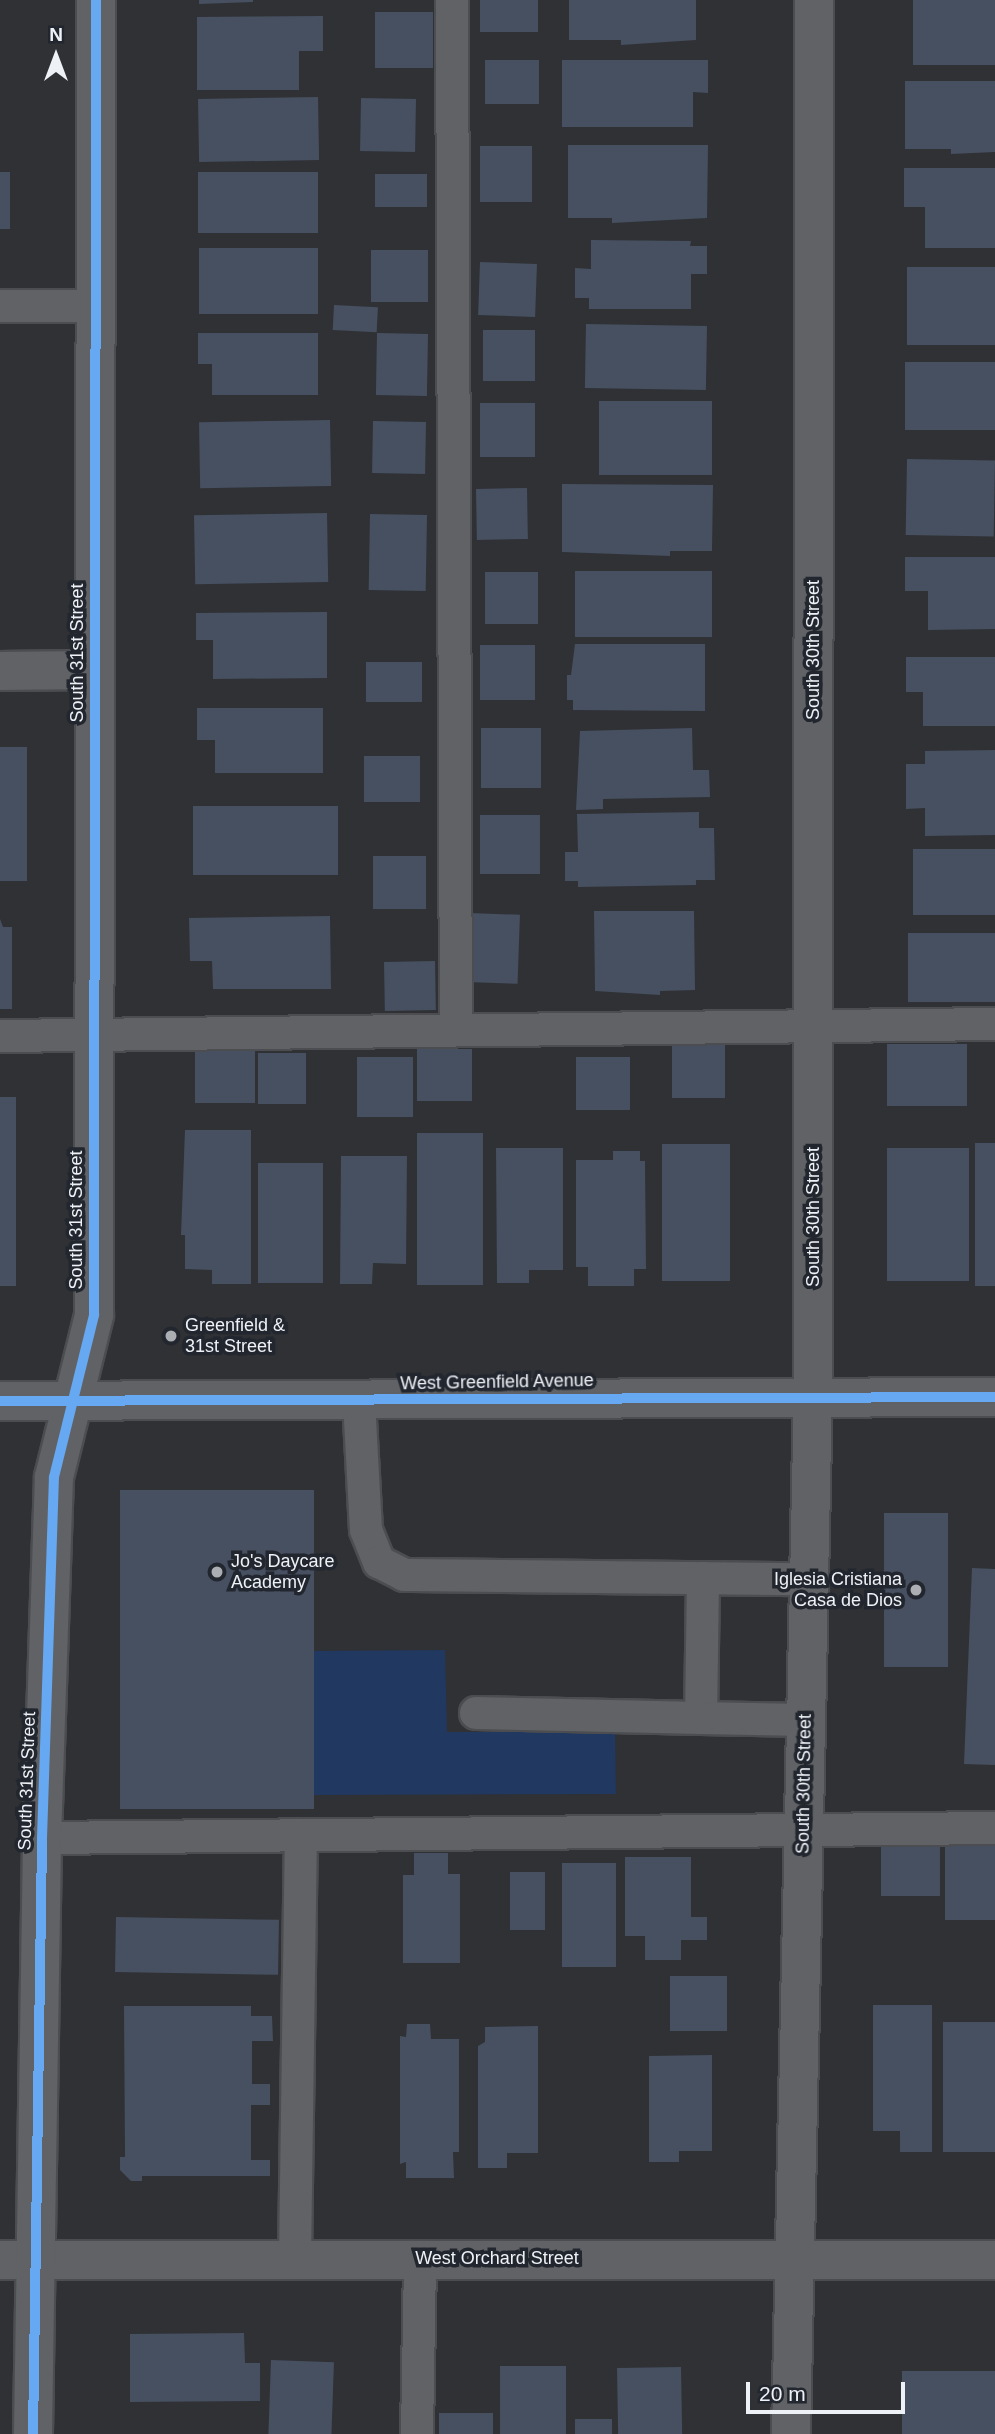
<!DOCTYPE html>
<style>
body{margin:0}
#map{position:relative;width:995px;height:2434px;overflow:hidden;background:#2f3135;font-family:Arial,sans-serif}
div>[style]{position:absolute}
[style*='--x']{left:calc(var(--x)*1px);top:calc(var(--y)*1px);width:calc(var(--w)*1px);rotate:calc(var(--a)*1deg)}
.green>*{inset:0;background:#213860}
.building>*{inset:0;background:#475060;transform-origin:0 0}
.roads{filter:drop-shadow(2px 0 #4b4d50) drop-shadow(-2px 0 #4b4d50) drop-shadow(0 2px #4b4d50) drop-shadow(0 -2px #4b4d50)}
.service>*{height:32px;margin:-16px;padding:0 16px;transform-origin:16px;border-radius:16px;background:#606265}
.minor>*{height:38px;margin:-19px;padding:0 19px;transform-origin:19px;border-radius:19px;background:#606265}
.secondary>*{height:38px;margin:-19px;padding:0 19px;transform-origin:19px;border-radius:19px;background:#606265}
.cycleway>*{height:10px;margin:-5px;padding:0 5px;transform-origin:5px;border-radius:5px;background:#66a8f1}
.dots>*{width:19px;height:19px;translate:-50% -50%;box-sizing:border-box;border:4px solid #22262e;border-radius:50%}
span{translate:-50% -50%;white-space:nowrap;text-align:center;line-height:1.15;-webkit-text-stroke:7px #22262e;paint-order:stroke}
.street-label{font-size:18px;color:#eef1f6}
.poi-label{font-size:18px;color:#eef1f6}
.left{translate:0 -50%;text-align:left}
.right{translate:-100% -50%;text-align:right}
.north{position:absolute;left:21px;top:21px;width:70px;height:70px;-webkit-text-stroke:5px #22262e;paint-order:stroke;rotate:0deg;font-size:19px;font-weight:700;line-height:28px;text-align:center;color:#eef1f6}
.north::after{content:'';display:block;margin:auto;width:24px;height:32px;background:#eef1f6;clip-path:polygon(50% 0,100% 100%,50% 72%,0 100%)}
.scale{position:absolute;left:746px;top:2382px;width:159px;height:32px;box-sizing:border-box;border:4px solid #eef1f6;border-top:0;padding-left:9px;font-size:21px;line-height:24px;white-space:nowrap;color:#eef1f6;-webkit-text-stroke:5px #22262e;paint-order:stroke}
</style>
<div id="map">
<div class="green">
<i style="clip-path:polygon(445px 1650px,447px 1732px,615px 1732px,616px 1794px,313px 1795px,313px 1651px)"></i>
</div>
<div class="building">
<i style="clip-path:polygon(199px 0,253px 0,253px 2px,199px 4px)"></i>
<i style="left:480px;top:0;width:58px;height:32px"></i>
<i style="clip-path:polygon(569px 0,696px 0,696px 40px,621px 45px,621px 40px,569px 40px)"></i>
<i style="left:913px;top:0;width:82px;height:65px"></i>
<i style="left:375px;top:12px;width:58px;height:56px"></i>
<i style="clip-path:polygon(323px 16px,323px 51px,299px 51px,299px 90px,197px 90px,197px 17px)"></i>
<i style="left:485px;top:60px;width:54px;height:44px"></i>
<i style="clip-path:polygon(562px 60px,708px 60px,708px 93px,693px 92px,693px 127px,562px 127px)"></i>
<i style="clip-path:polygon(905px 81px,995px 81px,995px 152px,951px 154px,951px 149px,905px 149px)"></i>
<i style="left:318px;top:97px;width:63px;height:120px;rotate:89deg"></i>
<i style="left:361px;top:98px;width:55px;height:53px;rotate:1deg"></i>
<i style="clip-path:polygon(568px 145px,708px 145px,707px 218px,612px 223px,612px 218px,568px 218px)"></i>
<i style="left:532px;top:146px;width:56px;height:52px;rotate:90deg"></i>
<i style="clip-path:polygon(904px 168px,995px 168px,995px 248px,925px 248px,925px 207px,904px 207px)"></i>
<i style="left:0;top:172px;width:10px;height:57px"></i>
<i style="left:198px;top:172px;width:120px;height:61px"></i>
<i style="left:375px;top:174px;width:52px;height:33px"></i>
<i style="clip-path:polygon(591px 240px,691px 241px,690px 246px,707px 246px,707px 274px,691px 274px,691px 309px,589px 309px,589px 298px,575px 298px,575px 268px,591px 269px)"></i>
<i style="left:199px;top:248px;width:119px;height:66px"></i>
<i style="left:371px;top:250px;width:57px;height:52px"></i>
<i style="left:480px;top:262px;width:57px;height:53px;rotate:2deg"></i>
<i style="left:907px;top:267px;width:88px;height:78px"></i>
<i style="left:334px;top:305px;width:44px;height:25px;rotate:3deg"></i>
<i style="left:586px;top:324px;width:121px;height:64px;rotate:1deg"></i>
<i style="left:483px;top:330px;width:52px;height:51px"></i>
<i style="clip-path:polygon(198px 333px,318px 333px,318px 395px,212px 395px,212px 364px,198px 364px)"></i>
<i style="left:377px;top:333px;width:51px;height:62px;rotate:1deg"></i>
<i style="left:905px;top:362px;width:90px;height:68px"></i>
<i style="left:599px;top:401px;width:113px;height:74px"></i>
<i style="left:480px;top:403px;width:55px;height:54px"></i>
<i style="left:330px;top:420px;width:66px;height:131px;rotate:89deg"></i>
<i style="left:373px;top:421px;width:53px;height:52px;rotate:1deg"></i>
<i style="left:907px;top:459px;width:88px;height:76px;rotate:1deg"></i>
<i style="clip-path:polygon(562px 484px,713px 485px,712px 551px,670px 551px,670px 556px,562px 552px)"></i>
<i style="left:527px;top:488px;width:51px;height:51px;rotate:89deg"></i>
<i style="left:327px;top:513px;width:69px;height:133px;rotate:89deg"></i>
<i style="left:370px;top:514px;width:57px;height:76px;rotate:1deg"></i>
<i style="clip-path:polygon(905px 557px,995px 557px,995px 629px,928px 630px,928px 591px,905px 591px)"></i>
<i style="left:575px;top:571px;width:137px;height:66px"></i>
<i style="left:485px;top:572px;width:53px;height:52px"></i>
<i style="clip-path:polygon(327px 612px,327px 678px,213px 679px,213px 640px,196px 640px,196px 613px)"></i>
<i style="clip-path:polygon(575px 644px,705px 644px,705px 711px,573px 710px,573px 700px,567px 700px,567px 675px,571px 675px)"></i>
<i style="left:480px;top:645px;width:55px;height:55px"></i>
<i style="clip-path:polygon(906px 657px,995px 657px,995px 726px,923px 726px,923px 692px,906px 692px)"></i>
<i style="left:422px;top:662px;width:40px;height:56px;rotate:90deg"></i>
<i style="clip-path:polygon(197px 708px,323px 708px,323px 773px,215px 773px,215px 740px,197px 740px)"></i>
<i style="left:481px;top:728px;width:60px;height:60px"></i>
<i style="clip-path:polygon(692px 728px,693px 770px,709px 770px,710px 797px,603px 799px,603px 809px,576px 810px,580px 731px)"></i>
<i style="left:0;top:747px;width:27px;height:134px"></i>
<i style="clip-path:polygon(995px 750px,995px 835px,925px 836px,925px 808px,906px 809px,906px 764px,925px 764px,925px 751px)"></i>
<i style="left:364px;top:756px;width:56px;height:46px"></i>
<i style="left:193px;top:806px;width:145px;height:69px"></i>
<i style="clip-path:polygon(699px 812px,699px 828px,714px 828px,715px 880px,696px 880px,696px 885px,578px 887px,578px 881px,565px 881px,565px 852px,578px 852px,577px 814px)"></i>
<i style="left:540px;top:815px;width:59px;height:60px;rotate:90deg"></i>
<i style="left:913px;top:849px;width:82px;height:66px"></i>
<i style="left:373px;top:856px;width:53px;height:53px"></i>
<i style="clip-path:polygon(594px 911px,694px 911px,695px 990px,660px 991px,660px 995px,595px 991px)"></i>
<i style="left:469px;top:913px;width:51px;height:69px;rotate:2deg"></i>
<i style="clip-path:polygon(330px 916px,331px 989px,213px 989px,212px 961px,190px 961px,189px 918px)"></i>
<i style="clip-path:polygon(0 919px,3px 927px,12px 927px,12px 1009px,0 1009px)"></i>
<i style="left:995px;top:933px;width:69px;height:87px;rotate:90deg"></i>
<i style="left:435px;top:961px;width:49px;height:51px;rotate:89deg"></i>
<i style="left:725px;top:1044px;width:54px;height:53px;rotate:90deg"></i>
<i style="left:887px;top:1044px;width:80px;height:62px"></i>
<i style="left:195px;top:1047px;width:60px;height:56px"></i>
<i style="left:417px;top:1049px;width:55px;height:52px"></i>
<i style="left:258px;top:1053px;width:48px;height:51px"></i>
<i style="left:357px;top:1057px;width:56px;height:60px"></i>
<i style="left:576px;top:1057px;width:54px;height:53px"></i>
<i style="left:0;top:1097px;width:16px;height:189px"></i>
<i style="clip-path:polygon(185px 1130px,251px 1130px,251px 1284px,212px 1284px,212px 1270px,185px 1269px,185px 1235px,181px 1235px)"></i>
<i style="left:417px;top:1133px;width:66px;height:152px"></i>
<i style="left:975px;top:1143px;width:20px;height:143px"></i>
<i style="left:662px;top:1144px;width:68px;height:137px"></i>
<i style="clip-path:polygon(496px 1148px,563px 1148px,563px 1270px,529px 1270px,529px 1283px,497px 1283px)"></i>
<i style="left:887px;top:1148px;width:82px;height:133px"></i>
<i style="clip-path:polygon(613px 1151px,640px 1151px,640px 1161px,645px 1161px,646px 1269px,634px 1269px,634px 1286px,588px 1286px,588px 1267px,576px 1267px,576px 1160px,613px 1160px)"></i>
<i style="clip-path:polygon(341px 1156px,407px 1156px,406px 1264px,373px 1263px,372px 1284px,340px 1284px)"></i>
<i style="left:258px;top:1163px;width:65px;height:120px"></i>
<i style="left:314px;top:1490px;width:319px;height:194px;rotate:90deg"></i>
<i style="left:884px;top:1513px;width:64px;height:154px"></i>
<i style="clip-path:polygon(972px 1568px,995px 1569px,995px 1765px,964px 1764px)"></i>
<i style="left:881px;top:1834px;width:59px;height:62px"></i>
<i style="left:945px;top:1843px;width:50px;height:77px"></i>
<i style="clip-path:polygon(414px 1853px,448px 1853px,448px 1874px,460px 1874px,460px 1963px,403px 1963px,403px 1875px,414px 1875px)"></i>
<i style="clip-path:polygon(625px 1857px,691px 1857px,691px 1917px,707px 1917px,707px 1940px,681px 1940px,681px 1960px,645px 1960px,645px 1936px,625px 1936px)"></i>
<i style="left:562px;top:1863px;width:54px;height:104px"></i>
<i style="left:510px;top:1872px;width:35px;height:58px"></i>
<i style="left:116px;top:1917px;width:163px;height:55px;rotate:1deg"></i>
<i style="left:670px;top:1976px;width:57px;height:55px"></i>
<i style="clip-path:polygon(873px 2005px,932px 2005px,932px 2152px,900px 2152px,900px 2131px,873px 2131px)"></i>
<i style="clip-path:polygon(124px 2006px,251px 2006px,251px 2016px,272px 2016px,273px 2041px,252px 2041px,252px 2084px,270px 2084px,270px 2105px,251px 2105px,251px 2160px,270px 2160px,270px 2176px,142px 2176px,142px 2181px,131px 2181px,120px 2170px,120px 2157px,125px 2157px)"></i>
<i style="left:943px;top:2022px;width:52px;height:130px"></i>
<i style="clip-path:polygon(407px 2024px,430px 2024px,431px 2039px,459px 2039px,459px 2152px,453px 2152px,454px 2178px,406px 2178px,406px 2162px,400px 2164px,400px 2036px,406px 2037px)"></i>
<i style="clip-path:polygon(538px 2026px,538px 2153px,507px 2153px,507px 2168px,478px 2168px,478px 2046px,485px 2042px,485px 2027px)"></i>
<i style="clip-path:polygon(712px 2055px,712px 2151px,679px 2151px,679px 2162px,649px 2162px,649px 2056px)"></i>
<i style="clip-path:polygon(244px 2333px,245px 2363px,260px 2363px,260px 2401px,130px 2402px,130px 2334px)"></i>
<i style="left:271px;top:2360px;width:63px;height:74px;rotate:2deg"></i>
<i style="left:500px;top:2366px;width:66px;height:68px"></i>
<i style="left:681px;top:2367px;width:67px;height:64px;rotate:89deg"></i>
<i style="left:995px;top:2371px;width:63px;height:93px;rotate:90deg"></i>
<i style="left:439px;top:2413px;width:54px;height:21px"></i>
<i style="left:575px;top:2419px;width:37px;height:15px"></i>
</div>
<div class="roads">
<div class="service">
<i style="--x:452;--y:0;--w:1028;--a:89.78"></i>
<i style="--x:0;--y:306;--w:95;--a:0"></i>
<i style="--x:0;--y:1036;--w:995;--a:-0.69"></i>
<i style="--x:359;--y:1401;--w:129;--a:86.9"></i>
<i style="--x:366;--y:1530;--w:35;--a:68"></i>
<i style="--x:379;--y:1562;--w:28;--a:27"></i>
<i style="--x:404;--y:1575;--w:404;--a:0.6"></i>
<i style="--x:703;--y:1578;--w:140;--a:90.8"></i>
<i style="--x:701;--y:1718;--w:104;--a:1.1"></i>
<i style="--x:476;--y:1713;--w:225;--a:1.3"></i>
<i style="--x:42;--y:1838;--w:953;--a:-0.6"></i>
<i style="--x:295;--y:2258;--w:423;--a:-89.2"></i>
<i style="--x:417;--y:2434;--w:177;--a:-89"></i>
</div>
<div class="minor">
<i style="--x:0;--y:671;--w:94;--a:-0.6"></i>
<i style="--x:0;--y:2260;--w:995;--a:0"></i>
<i style="--x:33;--y:2434;--w:596;--a:-89.13"></i>
<i style="--x:42;--y:1838;--w:361;--a:-88.1"></i>
<i style="--x:54;--y:1477;--w:167;--a:-76.1"></i>
<i style="--x:94;--y:1315;--w:1315;--a:-89.91"></i>
<i style="--x:791;--y:2434;--w:1038;--a:-88.79"></i>
<i style="--x:813;--y:1396;--w:1396;--a:-89.96"></i>
</div>
<div class="secondary">
<i style="--x:0;--y:1401;--w:995;--a:-0.23"></i>
</div>
</div>
<div class="cycleway">
<i style="--x:0;--y:1401;--w:995;--a:-0.23"></i>
<i style="--x:33;--y:2434;--w:596;--a:-89.13"></i>
<i style="--x:42;--y:1838;--w:361;--a:-88.1"></i>
<i style="--x:54;--y:1477;--w:167;--a:-76.1"></i>
<i style="--x:94;--y:1315;--w:1315;--a:-89.91"></i>
</div>
<div class="dots">
<i style="left:171px;top:1336px;background:#abaeb2"></i>
<i style="left:217px;top:1572px;background:#abaeb2"></i>
<i style="left:916px;top:1590px;background:#abaeb2"></i>
</div>
<div class="street-label">
<span style="left:813px;top:650px;rotate:-90deg">South 30th Street</span>
<span style="left:77px;top:653px;rotate:-90deg">South 31st Street</span>
<span style="left:813px;top:1217px;rotate:-90deg">South 30th Street</span>
<span style="left:76px;top:1220px;rotate:-90deg">South 31st Street</span>
<span style="left:497px;top:1382px;rotate:-1deg">West Greenfield Avenue</span>
<span style="left:27px;top:1781px;rotate:-88deg">South 31st Street</span>
<span style="left:804px;top:1784px;rotate:-89deg">South 30th Street</span>
<span style="left:497px;top:2258px">West Orchard Street</span>
</div>
<div class="poi-label">
<span class="left" style="left:185px;top:1336px">Greenfield &amp;<br>31st Street</span>
<span class="left" style="left:231px;top:1572px">Jo's Daycare<br>Academy</span>
<span class="right" style="left:902px;top:1590px">Iglesia Cristiana<br>Casa de Dios</span>
</div>
<div class="north">N</div>
<div class="scale">20 m</div>
</div>
